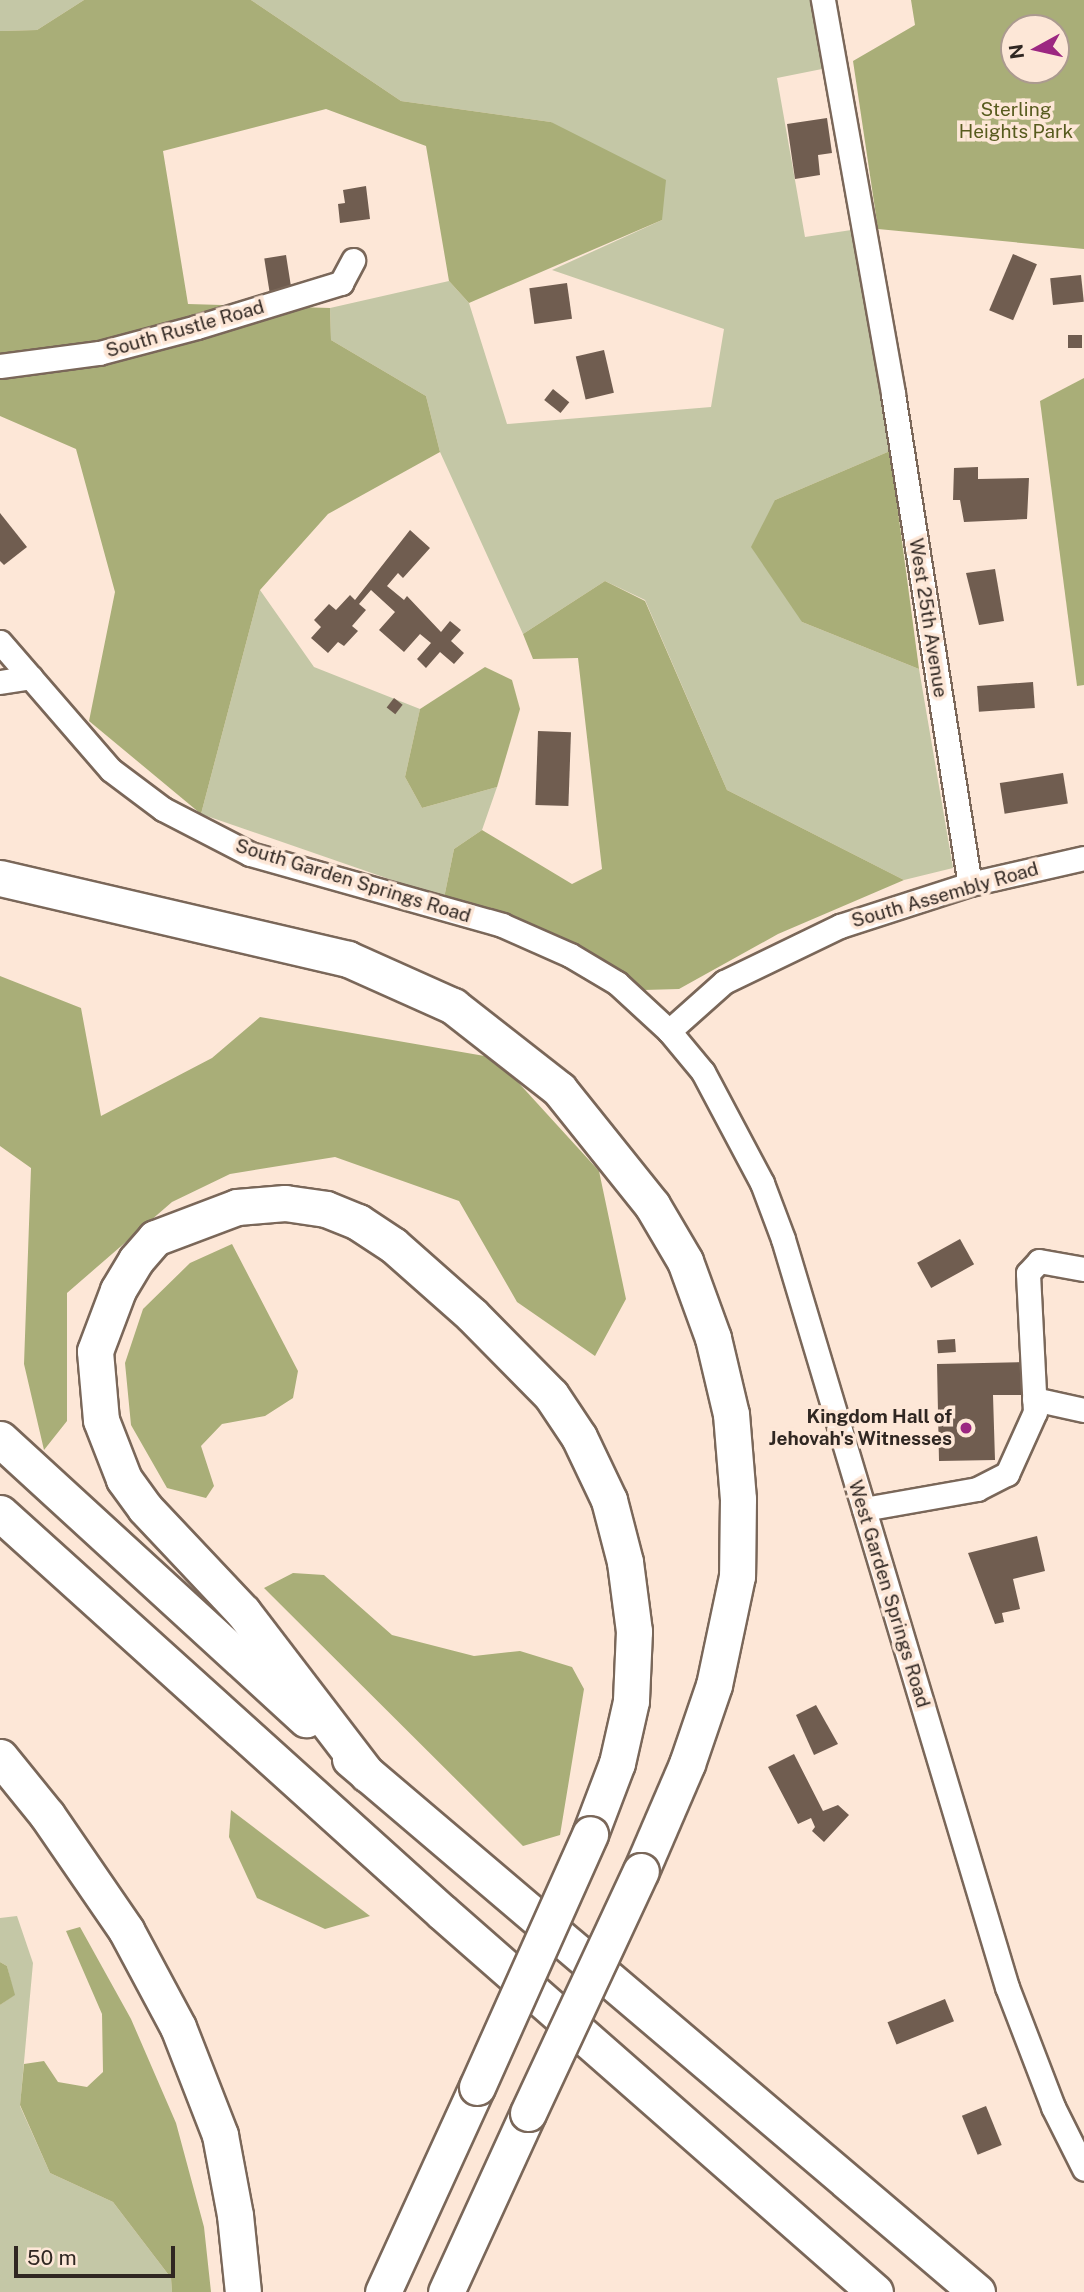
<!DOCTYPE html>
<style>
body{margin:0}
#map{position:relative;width:1084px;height:2292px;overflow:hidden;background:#fde7d7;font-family:"Public Sans",sans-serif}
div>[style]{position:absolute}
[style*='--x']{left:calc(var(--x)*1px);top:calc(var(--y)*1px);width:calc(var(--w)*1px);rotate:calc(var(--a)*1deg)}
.green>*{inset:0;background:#c4c7a6}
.forest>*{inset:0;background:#a9ae78}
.building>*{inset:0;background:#705d50;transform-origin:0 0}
.roads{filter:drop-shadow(2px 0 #7a6759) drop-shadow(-2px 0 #7a6759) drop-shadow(0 2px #7a6759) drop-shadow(0 -2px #7a6759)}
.minor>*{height:23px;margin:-11.5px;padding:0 11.5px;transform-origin:11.5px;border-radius:11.5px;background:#fff}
.highway>*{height:35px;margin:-17.5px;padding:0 17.5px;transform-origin:17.5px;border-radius:17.5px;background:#fff}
.bridges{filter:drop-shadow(2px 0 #7a6759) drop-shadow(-2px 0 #7a6759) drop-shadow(0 2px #7a6759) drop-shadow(0 -2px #7a6759)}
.highway-bridge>*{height:35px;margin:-17.5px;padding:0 17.5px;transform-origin:17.5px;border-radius:17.5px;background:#fff}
.dots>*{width:19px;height:19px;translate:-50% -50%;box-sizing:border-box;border:4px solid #fde7d7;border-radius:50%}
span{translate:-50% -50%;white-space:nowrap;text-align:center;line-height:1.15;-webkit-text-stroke:7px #fde7d7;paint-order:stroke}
.park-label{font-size:19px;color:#575b1e}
.street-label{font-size:19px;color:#302722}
.poi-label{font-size:19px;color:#302722;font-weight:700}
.right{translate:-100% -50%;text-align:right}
.north{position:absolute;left:1000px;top:14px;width:70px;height:70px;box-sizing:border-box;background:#fde7d7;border:2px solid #ab9a8f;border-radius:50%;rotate:262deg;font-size:19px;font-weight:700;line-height:28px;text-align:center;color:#302722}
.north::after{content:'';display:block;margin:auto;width:24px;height:32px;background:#9c2781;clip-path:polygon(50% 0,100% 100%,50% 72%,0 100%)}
.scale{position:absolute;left:14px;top:2246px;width:161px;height:32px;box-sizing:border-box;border:4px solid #302722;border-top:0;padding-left:9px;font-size:21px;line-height:24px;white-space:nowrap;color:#302722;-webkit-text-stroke:5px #fde7d7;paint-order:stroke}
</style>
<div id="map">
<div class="green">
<i style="clip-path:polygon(0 0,84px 0,37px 30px,0 31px)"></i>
<i style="clip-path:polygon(251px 0,812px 0,822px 69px,777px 78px,805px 237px,858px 229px,890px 451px,775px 500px,802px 622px,919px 669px,953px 868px,904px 880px,727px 790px,645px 600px,605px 581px,523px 634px,440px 452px,426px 396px,331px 340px,330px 308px,449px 281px,469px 303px,507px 424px,711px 407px,724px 329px,552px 270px,662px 220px,551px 122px,401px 101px)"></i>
<i style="clip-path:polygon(260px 590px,314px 667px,420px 709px,405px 777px,422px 808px,497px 787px,482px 830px,454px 849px,444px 898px,201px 814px)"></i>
<i style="clip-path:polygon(17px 1916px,33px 1963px,20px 2106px,50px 2173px,113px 2202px,171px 2278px,172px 2292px,0 2292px,0 2005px,14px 1995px,7px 1966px,0 1962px,0 1918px)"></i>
</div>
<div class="forest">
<i style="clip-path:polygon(84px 0,251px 0,401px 101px,551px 122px,666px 180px,662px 220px,469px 303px,449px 281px,426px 146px,326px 109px,163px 151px,188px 304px,330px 308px,331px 340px,426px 396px,440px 452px,328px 514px,260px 590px,201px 814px,89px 721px,115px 592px,76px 449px,0 416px,0 31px,37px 30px)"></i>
<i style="clip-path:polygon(evenodd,911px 0,1084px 0,1084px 249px,878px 229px,853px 61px,915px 25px,911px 0,1014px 28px,1056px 28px,1056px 70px,1014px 70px,1014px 28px)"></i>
<i style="clip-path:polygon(1084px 378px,1084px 685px,1077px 686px,1040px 401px)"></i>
<i style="clip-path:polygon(890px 451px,919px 669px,802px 622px,751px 547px,775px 500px)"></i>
<i style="clip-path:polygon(605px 581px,645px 601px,727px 790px,904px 880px,778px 934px,679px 989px,644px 990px,444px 898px,454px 849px,482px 830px,572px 884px,602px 869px,578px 658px,533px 659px,523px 634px)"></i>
<i style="clip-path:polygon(485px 667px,512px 680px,520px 709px,497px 787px,422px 808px,405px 777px,420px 709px)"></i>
<i style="clip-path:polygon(0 976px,81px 1008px,101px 1116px,212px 1058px,260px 1017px,496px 1058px,599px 1171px,626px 1299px,595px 1356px,517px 1302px,459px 1201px,335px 1157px,230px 1174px,172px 1202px,67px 1293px,67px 1421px,44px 1450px,24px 1364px,31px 1168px,0 1146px)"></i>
<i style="clip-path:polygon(232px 1244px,298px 1371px,293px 1398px,265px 1416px,222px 1424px,201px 1446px,214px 1486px,206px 1498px,167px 1488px,131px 1425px,125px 1363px,143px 1309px,190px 1263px)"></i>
<i style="clip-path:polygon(293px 1573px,324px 1575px,392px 1635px,474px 1656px,520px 1651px,572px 1667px,584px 1689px,560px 1835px,523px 1846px,264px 1588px)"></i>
<i style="clip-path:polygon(231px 1810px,370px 1916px,325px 1929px,257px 1898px,229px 1837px)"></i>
<i style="clip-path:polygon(80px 1927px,131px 2019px,176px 2123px,204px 2227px,211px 2292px,172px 2292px,171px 2278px,113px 2202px,50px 2173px,20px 2105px,24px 2064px,44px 2061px,58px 2082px,87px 2087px,103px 2072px,102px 2014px,66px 1931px)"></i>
<i style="clip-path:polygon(0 1962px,7px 1966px,15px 1995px,0 2005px)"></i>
</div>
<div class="building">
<i style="clip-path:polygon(827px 118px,832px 153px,818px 155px,820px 175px,795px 179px,787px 124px)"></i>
<i style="clip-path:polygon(366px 186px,370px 219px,340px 223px,338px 204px,345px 203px,343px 190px)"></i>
<i style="left:1013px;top:254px;width:26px;height:61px;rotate:23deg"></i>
<i style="left:286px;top:255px;width:36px;height:22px;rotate:81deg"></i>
<i style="left:1081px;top:275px;width:27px;height:31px;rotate:84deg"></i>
<i style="left:567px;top:283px;width:36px;height:38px;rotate:82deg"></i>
<i style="left:1068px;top:335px;width:14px;height:13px"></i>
<i style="left:604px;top:350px;width:44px;height:29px;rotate:77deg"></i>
<i style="left:553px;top:389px;width:21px;height:14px;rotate:39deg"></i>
<i style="clip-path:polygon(978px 467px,978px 479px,1029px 478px,1027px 519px,964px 522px,960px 500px,953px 500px,954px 468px)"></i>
<i style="clip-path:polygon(0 513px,27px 547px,4px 565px,0 561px)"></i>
<i style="clip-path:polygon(410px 530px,430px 548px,403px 578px,398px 573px,387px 586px,404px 600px,407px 596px,441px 632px,450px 621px,461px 630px,451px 641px,464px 653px,454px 664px,440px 652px,426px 668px,417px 659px,431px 643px,420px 634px,404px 652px,379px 630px,395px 612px,371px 590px,359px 604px,366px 610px,352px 626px,358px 631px,344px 646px,338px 642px,328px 653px,311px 638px,321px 627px,314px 620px,329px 604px,336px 610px,350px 595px,355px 600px)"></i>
<i style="clip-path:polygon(995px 569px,1004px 621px,979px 625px,966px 573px)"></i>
<i style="left:1033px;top:682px;width:26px;height:56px;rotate:86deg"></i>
<i style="left:394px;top:698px;width:11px;height:12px;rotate:38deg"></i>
<i style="left:538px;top:731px;width:33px;height:74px;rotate:2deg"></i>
<i style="left:1063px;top:773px;width:31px;height:64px;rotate:81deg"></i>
<i style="left:960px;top:1239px;width:29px;height:49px;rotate:61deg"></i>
<i style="left:955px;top:1339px;width:13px;height:18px;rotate:86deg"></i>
<i style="clip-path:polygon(1027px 1362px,1028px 1395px,993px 1395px,995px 1460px,939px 1461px,937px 1364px)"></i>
<i style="clip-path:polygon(1037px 1536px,1045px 1571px,1013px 1579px,1020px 1609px,1002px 1613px,1004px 1622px,995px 1624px,968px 1553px)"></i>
<i style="clip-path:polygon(816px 1705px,838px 1744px,814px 1755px,796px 1715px)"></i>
<i style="clip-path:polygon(794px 1754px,823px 1811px,838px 1805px,849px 1815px,824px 1842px,812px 1831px,815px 1827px,811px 1818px,798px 1824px,768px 1767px)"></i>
<i style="left:945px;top:1999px;width:24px;height:62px;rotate:68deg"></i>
<i style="left:986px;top:2106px;width:42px;height:26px;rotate:68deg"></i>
</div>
<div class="roads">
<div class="minor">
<i style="--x:823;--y:0;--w:400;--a:79.9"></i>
<i style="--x:893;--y:394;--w:496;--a:81.1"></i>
<i style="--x:0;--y:366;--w:100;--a:-7.5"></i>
<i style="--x:99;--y:353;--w:101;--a:-14.9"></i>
<i style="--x:197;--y:327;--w:151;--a:-17"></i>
<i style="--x:341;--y:283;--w:26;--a:-62"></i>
<i style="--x:0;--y:642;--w:169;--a:49.1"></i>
<i style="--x:111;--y:770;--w:65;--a:36.9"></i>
<i style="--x:163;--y:809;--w:98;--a:27.3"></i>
<i style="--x:250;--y:854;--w:262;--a:15.7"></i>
<i style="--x:502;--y:925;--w:74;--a:23.8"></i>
<i style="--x:570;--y:955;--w:55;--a:30.8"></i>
<i style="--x:617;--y:983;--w:71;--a:42.7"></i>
<i style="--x:669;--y:1031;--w:53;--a:50.3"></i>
<i style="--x:703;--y:1072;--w:126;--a:62"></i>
<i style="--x:762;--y:1183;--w:60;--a:69.4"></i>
<i style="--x:783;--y:1239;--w:781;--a:73.33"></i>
<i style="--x:1007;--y:1987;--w:129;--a:69"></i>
<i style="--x:1053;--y:2107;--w:69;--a:63.4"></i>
<i style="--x:0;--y:682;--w:31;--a:-9"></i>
<i style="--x:669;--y:1031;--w:74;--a:-41.7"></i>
<i style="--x:724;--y:982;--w:129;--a:-25.8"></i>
<i style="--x:840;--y:926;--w:137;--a:-17.9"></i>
<i style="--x:970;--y:884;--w:117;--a:-12.8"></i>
<i style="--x:1034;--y:1399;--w:51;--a:12.4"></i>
<i style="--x:864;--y:1509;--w:115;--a:-10"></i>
<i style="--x:977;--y:1489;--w:34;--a:-27"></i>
<i style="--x:1007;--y:1474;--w:68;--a:-65.7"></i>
<i style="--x:1035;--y:1412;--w:139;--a:-92.9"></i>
<i style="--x:1028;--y:1273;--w:16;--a:-47"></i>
<i style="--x:1039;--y:1261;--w:46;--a:10.1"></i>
</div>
<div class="highway">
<i style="--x:0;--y:878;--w:357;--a:13.1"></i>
<i style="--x:348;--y:959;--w:115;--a:24.1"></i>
<i style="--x:453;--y:1006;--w:135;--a:38.1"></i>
<i style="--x:559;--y:1089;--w:149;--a:51.3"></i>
<i style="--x:652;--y:1205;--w:65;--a:59.5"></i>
<i style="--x:685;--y:1261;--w:82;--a:70"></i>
<i style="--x:713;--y:1338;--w:78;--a:76.7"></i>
<i style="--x:731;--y:1414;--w:85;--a:85.3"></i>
<i style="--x:738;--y:1499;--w:77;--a:90.7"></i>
<i style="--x:737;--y:1576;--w:111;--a:101.9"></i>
<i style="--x:714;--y:1685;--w:83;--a:108.9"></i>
<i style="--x:687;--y:1764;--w:116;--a:113.3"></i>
<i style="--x:0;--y:1439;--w:415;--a:42.5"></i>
<i style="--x:0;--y:1513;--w:595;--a:42.07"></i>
<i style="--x:442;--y:1912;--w:576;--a:41.27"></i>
<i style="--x:0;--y:1757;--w:75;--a:51"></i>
<i style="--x:47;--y:1815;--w:140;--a:55.5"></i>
<i style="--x:126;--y:1930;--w:110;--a:61.8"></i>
<i style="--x:178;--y:2027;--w:116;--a:68.7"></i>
<i style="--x:220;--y:2135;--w:81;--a:79.4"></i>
<i style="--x:235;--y:2215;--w:77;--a:84.1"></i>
<i style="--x:350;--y:1759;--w:823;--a:40.37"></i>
<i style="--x:367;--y:1774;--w:204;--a:-127.4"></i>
<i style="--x:243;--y:1612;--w:143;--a:-133.3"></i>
<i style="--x:145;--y:1508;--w:36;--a:-126"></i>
<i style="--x:124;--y:1479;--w:63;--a:-111.3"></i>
<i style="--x:101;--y:1420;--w:69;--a:-95"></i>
<i style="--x:95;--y:1351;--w:65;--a:-69.3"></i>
<i style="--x:118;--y:1290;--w:35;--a:-59"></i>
<i style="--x:136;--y:1260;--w:29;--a:-49"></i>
<i style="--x:155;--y:1238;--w:88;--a:-20.7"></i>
<i style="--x:237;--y:1207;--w:48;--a:-4.8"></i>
<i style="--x:285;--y:1203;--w:41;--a:8.3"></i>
<i style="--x:326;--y:1209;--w:35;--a:22"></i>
<i style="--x:358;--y:1222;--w:42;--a:33.3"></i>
<i style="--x:393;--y:1245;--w:106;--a:41.5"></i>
<i style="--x:472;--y:1315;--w:112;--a:45.4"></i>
<i style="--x:551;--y:1395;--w:50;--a:56.3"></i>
<i style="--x:579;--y:1437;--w:70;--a:64.5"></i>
<i style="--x:609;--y:1500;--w:64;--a:75.5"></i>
<i style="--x:625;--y:1562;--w:70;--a:82.6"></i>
<i style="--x:634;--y:1631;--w:70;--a:92.5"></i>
<i style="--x:631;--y:1701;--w:64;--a:102.7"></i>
<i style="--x:617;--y:1763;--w:76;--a:110.8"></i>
<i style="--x:383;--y:2292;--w:226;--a:-65.4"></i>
<i style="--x:446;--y:2292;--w:197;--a:-65.4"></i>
</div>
</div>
<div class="bridges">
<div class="highway-bridge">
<i style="--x:477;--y:2087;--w:277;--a:-65.9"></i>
<i style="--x:528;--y:2113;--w:267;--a:-65"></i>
</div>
</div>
<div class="dots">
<i style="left:966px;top:1428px;background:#9c2781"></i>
</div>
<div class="park-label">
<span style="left:1016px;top:121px">Sterling<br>Heights Park</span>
</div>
<div class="street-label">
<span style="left:185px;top:329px;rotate:-16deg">South Rustle Road</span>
<span style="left:928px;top:618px;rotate:81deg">West 25th Avenue</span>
<span style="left:353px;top:881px;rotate:17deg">South Garden Springs Road</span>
<span style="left:945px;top:895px;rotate:-16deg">South Assembly Road</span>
<span style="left:889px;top:1594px;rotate:73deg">West Garden Springs Road</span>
</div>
<div class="poi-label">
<span class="right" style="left:952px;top:1428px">Kingdom Hall of<br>Jehovah's Witnesses</span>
</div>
<div class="north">N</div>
<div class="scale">50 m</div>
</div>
